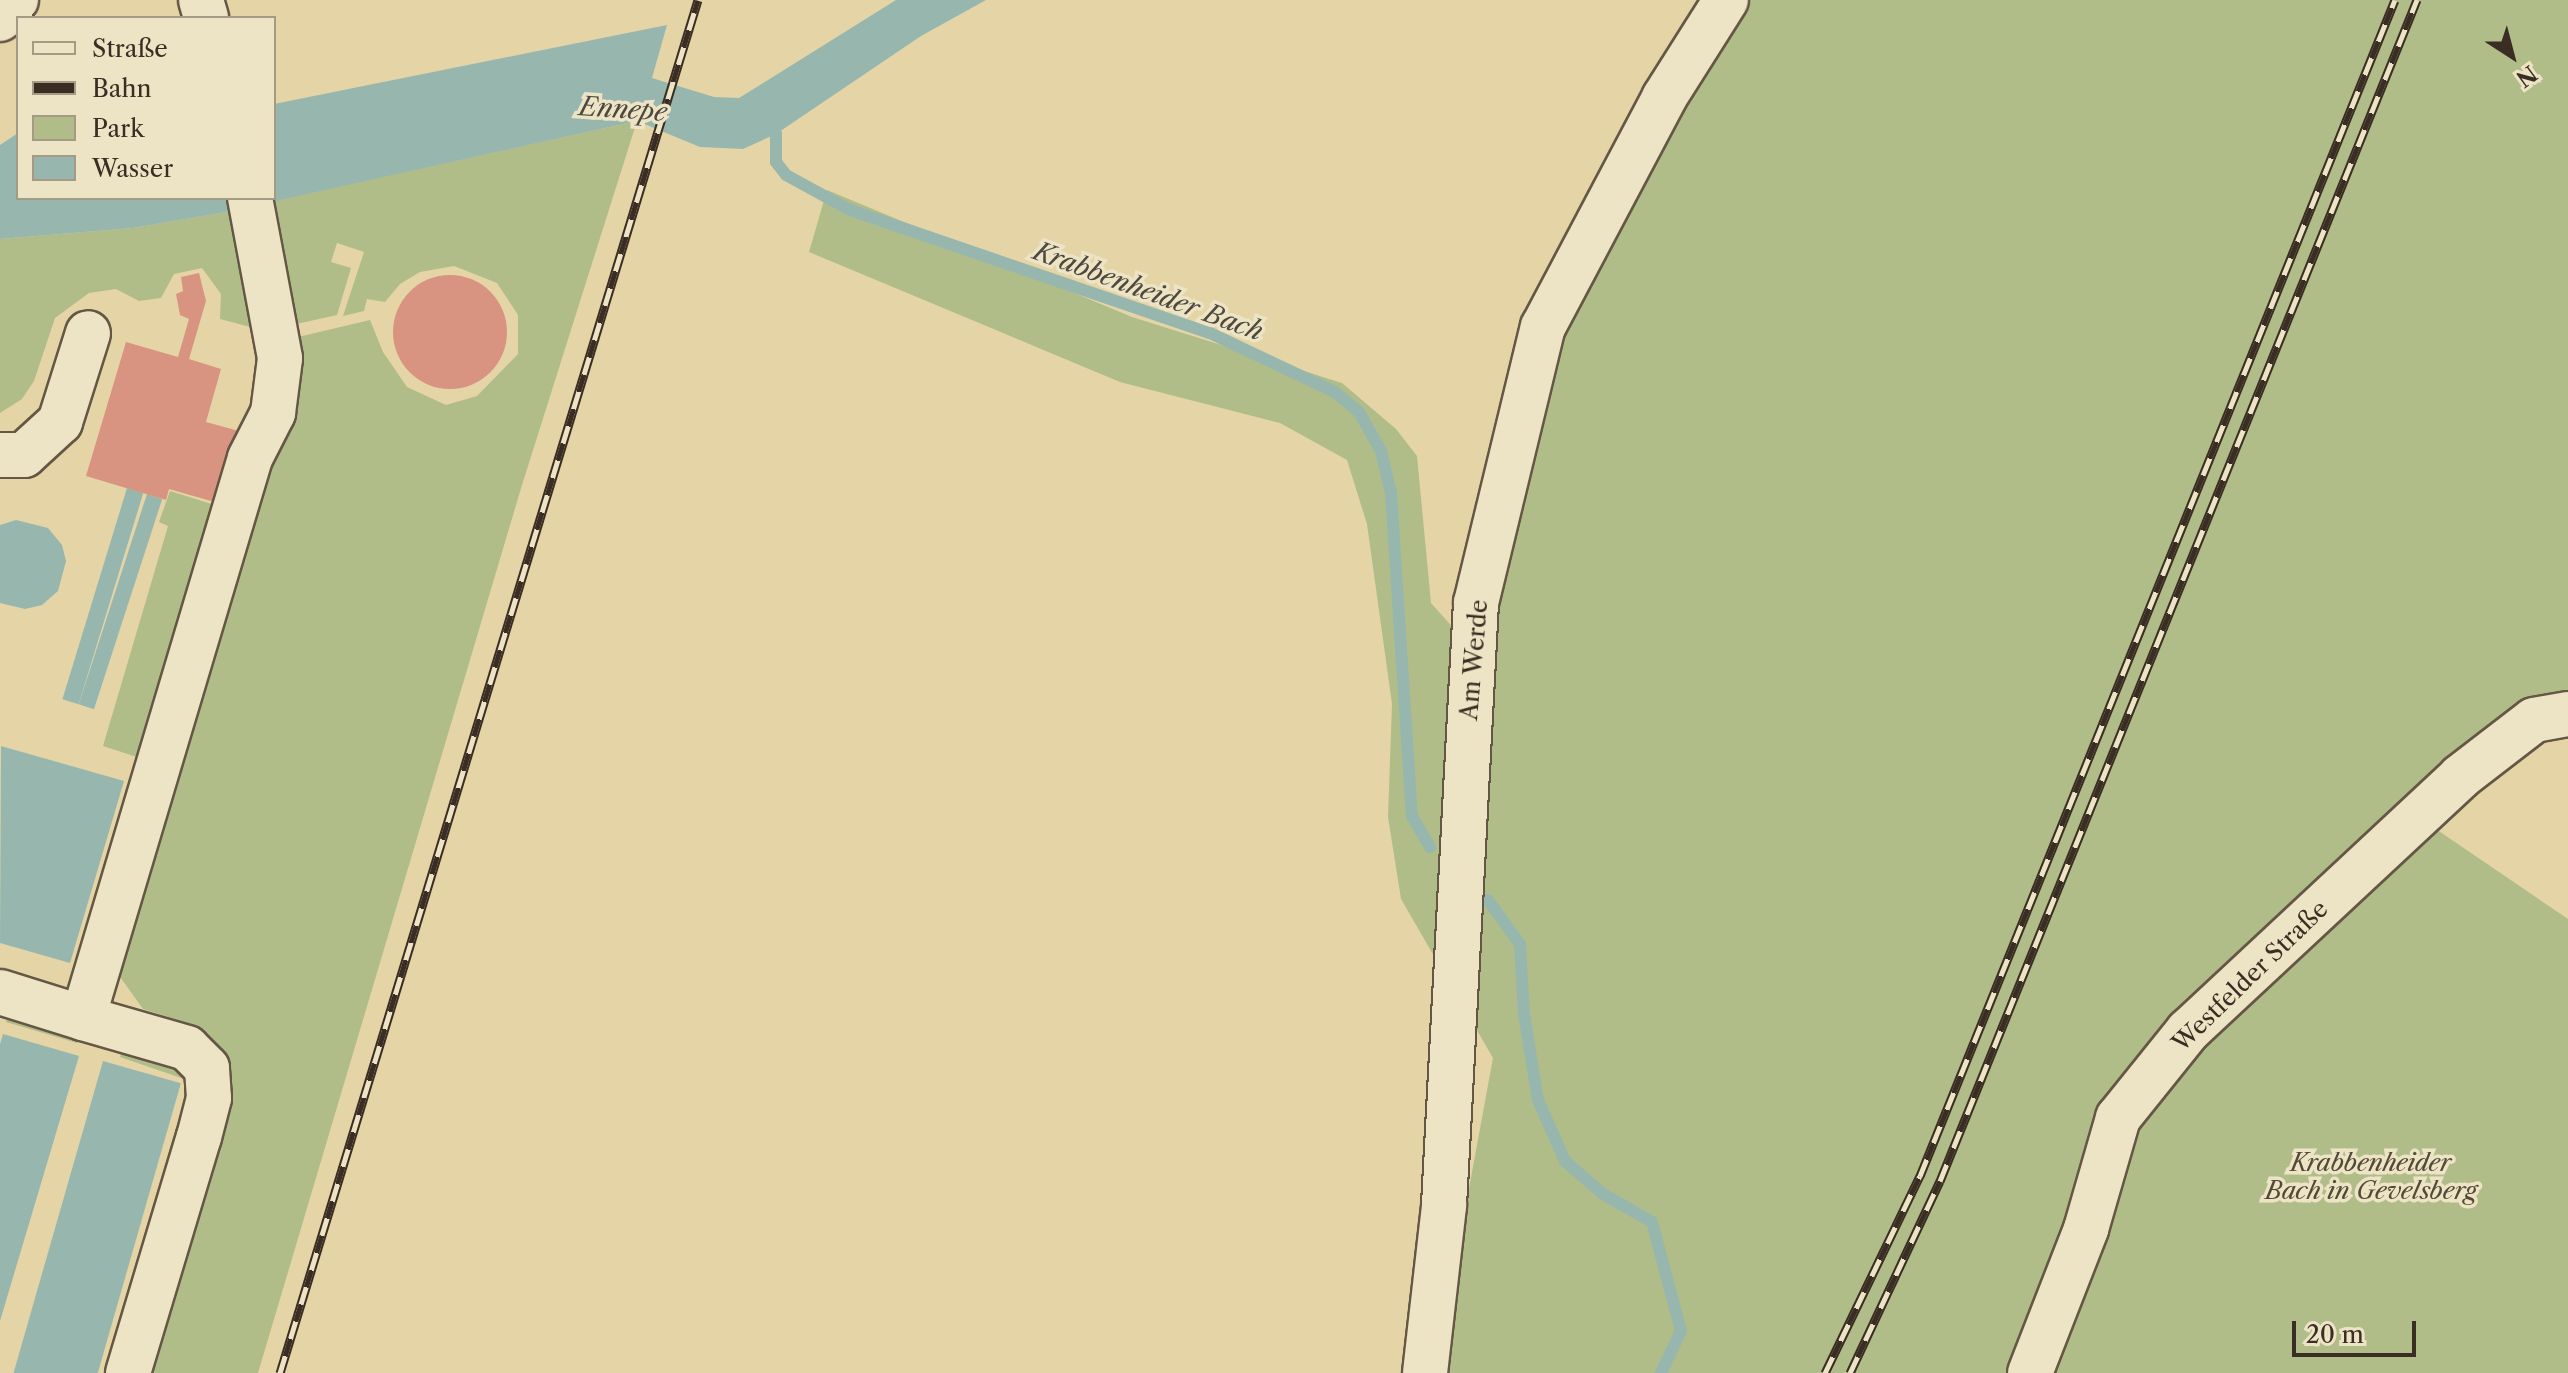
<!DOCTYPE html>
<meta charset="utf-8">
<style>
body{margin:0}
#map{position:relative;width:2568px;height:1373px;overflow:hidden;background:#e4d4a6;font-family:"Libre Caslon Text",serif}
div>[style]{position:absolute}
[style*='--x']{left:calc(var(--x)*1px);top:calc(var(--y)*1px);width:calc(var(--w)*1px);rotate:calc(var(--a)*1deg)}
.green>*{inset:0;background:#b0bd89}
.water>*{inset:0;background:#97b7ae;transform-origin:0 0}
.stream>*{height:12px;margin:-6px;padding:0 6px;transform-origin:6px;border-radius:6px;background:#97b7ae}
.building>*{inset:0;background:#d89481}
.round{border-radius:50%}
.roads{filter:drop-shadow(2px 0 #645744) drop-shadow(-2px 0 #645744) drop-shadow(0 2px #645744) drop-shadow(0 -2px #645744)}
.minor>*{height:44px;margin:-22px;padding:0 22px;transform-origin:22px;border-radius:22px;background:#ede3c5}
.rail>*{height:9px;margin-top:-4.5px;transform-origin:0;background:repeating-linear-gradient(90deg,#ede3c5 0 18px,#3a2d23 0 36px);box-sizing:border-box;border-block:2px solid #3a2d23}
span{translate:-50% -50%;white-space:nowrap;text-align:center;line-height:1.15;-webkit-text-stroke:7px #ede3c5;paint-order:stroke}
.street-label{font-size:24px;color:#3a2d23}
.park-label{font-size:24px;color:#524a37;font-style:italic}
.water-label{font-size:26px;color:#4d493f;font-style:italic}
.legend{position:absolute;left:16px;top:16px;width:260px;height:184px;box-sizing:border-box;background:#ede3c5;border:2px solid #a59a84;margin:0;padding:10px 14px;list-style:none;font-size:24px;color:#3a2d23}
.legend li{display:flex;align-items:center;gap:16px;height:40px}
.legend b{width:40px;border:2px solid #a59a84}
.north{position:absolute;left:2472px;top:16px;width:80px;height:80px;-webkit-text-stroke:6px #ede3c5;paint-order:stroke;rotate:144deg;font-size:22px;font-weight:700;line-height:32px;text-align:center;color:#3a2d23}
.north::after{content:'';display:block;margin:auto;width:28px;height:36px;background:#3a2d23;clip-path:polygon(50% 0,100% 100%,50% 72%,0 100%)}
.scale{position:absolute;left:2292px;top:1321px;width:124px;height:36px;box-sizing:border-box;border:4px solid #3a2d23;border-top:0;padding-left:10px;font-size:24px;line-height:28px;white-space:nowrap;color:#3a2d23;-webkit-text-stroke:6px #ede3c5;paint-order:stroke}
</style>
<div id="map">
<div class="green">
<i style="clip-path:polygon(1735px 0,2568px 0,2568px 703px,2507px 721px,2184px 1021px,2110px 1120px,2053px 1299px,2065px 1305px,2092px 1237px,2127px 1118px,2194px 1036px,2427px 823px,2568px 919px,2568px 1373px,1435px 1373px,1493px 1058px,1401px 899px,1388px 817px,1392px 704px,1367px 524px,1347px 460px,1280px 423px,1120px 382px,809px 252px,827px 190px,1132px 317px,1342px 383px,1396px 429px,1417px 456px,1431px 603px,1466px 642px,1482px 647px,1485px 596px,1550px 327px,1673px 97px)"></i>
<i style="clip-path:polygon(637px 121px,522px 485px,258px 1373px,137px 1373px,228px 1067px,196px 1026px,143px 1009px,118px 974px,294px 338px,370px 320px,383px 352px,407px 387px,446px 405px,477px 396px,518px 354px,518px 315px,497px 283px,454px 266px,420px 272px,400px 284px,385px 302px,367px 299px,364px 311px,343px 316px,364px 252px,337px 243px,331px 262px,351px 268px,337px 315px,292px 325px,263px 203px)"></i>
<i style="clip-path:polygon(237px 210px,254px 328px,220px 319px,221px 294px,202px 268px,174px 274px,161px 298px,139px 301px,116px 289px,89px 293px,55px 318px,34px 381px,22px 399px,0 413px,0 239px,133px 228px)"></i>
<i style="clip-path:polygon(170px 491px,218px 506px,143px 759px,103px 746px,168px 526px,159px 522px)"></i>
<i style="clip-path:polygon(8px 1017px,80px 1036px,77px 1043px,6px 1022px)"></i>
<i style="clip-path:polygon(122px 1051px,178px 1061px,194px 1080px,113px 1373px,103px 1373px,190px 1081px,120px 1057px)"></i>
</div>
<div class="water">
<i style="clip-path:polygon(896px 0,986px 0,921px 36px,776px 134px,743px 149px,700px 147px,637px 121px,226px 212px,133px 228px,0 239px,0 145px,18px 133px,18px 198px,274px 198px,274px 104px,667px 25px,652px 78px,714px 97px,739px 98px)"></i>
<i style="left:127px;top:488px;width:17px;height:221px;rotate:17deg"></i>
<i style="left:147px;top:494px;width:16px;height:221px;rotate:18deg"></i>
<i style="clip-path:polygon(16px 520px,48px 528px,62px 545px,66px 561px,58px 591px,42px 605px,25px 609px,0 603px,0 525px)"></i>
<i style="clip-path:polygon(1px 746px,124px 781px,70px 963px,0 943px)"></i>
<i style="clip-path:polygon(3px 1034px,79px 1056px,0 1321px,0 1044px)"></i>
<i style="left:103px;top:1061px;width:81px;height:326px;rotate:16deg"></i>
</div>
<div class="stream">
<i style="--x:768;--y:122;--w:14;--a:56"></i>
<i style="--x:776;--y:134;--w:28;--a:90"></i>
<i style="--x:776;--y:162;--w:16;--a:52"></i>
<i style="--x:786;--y:175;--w:73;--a:28.7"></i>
<i style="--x:850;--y:210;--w:380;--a:18.9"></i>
<i style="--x:1210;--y:333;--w:138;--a:25.3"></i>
<i style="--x:1335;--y:392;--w:31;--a:40"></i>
<i style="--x:1359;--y:412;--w:45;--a:60.6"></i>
<i style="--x:1381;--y:451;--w:43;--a:76.6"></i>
<i style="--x:1391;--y:493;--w:324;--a:86.3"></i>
<i style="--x:1412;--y:816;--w:36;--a:60"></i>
<i style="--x:1488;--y:900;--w:54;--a:54"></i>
<i style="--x:1520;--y:944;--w:70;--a:86.7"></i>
<i style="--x:1524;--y:1014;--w:87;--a:80.8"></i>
<i style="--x:1538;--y:1100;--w:67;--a:66.1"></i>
<i style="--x:1565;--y:1161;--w:50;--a:41"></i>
<i style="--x:1603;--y:1194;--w:56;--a:29.7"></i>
<i style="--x:1652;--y:1222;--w:113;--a:75.1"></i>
<i style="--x:1681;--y:1331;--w:47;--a:115.5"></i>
</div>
<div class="building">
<i style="clip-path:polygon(199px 273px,206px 301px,189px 359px,221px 369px,206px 422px,239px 431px,218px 503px,169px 489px,166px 500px,86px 476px,126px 342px,178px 357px,189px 319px,180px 315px,176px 294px,183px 291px,181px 277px)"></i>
<i class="round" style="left:393px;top:275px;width:114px;height:114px"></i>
</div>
<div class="roads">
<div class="minor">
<i style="--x:201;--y:0;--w:19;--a:74"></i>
<i style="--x:0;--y:19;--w:25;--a:-50"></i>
<i style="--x:0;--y:455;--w:24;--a:0"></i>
<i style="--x:24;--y:455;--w:49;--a:-42.5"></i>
<i style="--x:60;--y:422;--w:93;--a:-72.5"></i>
<i style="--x:0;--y:992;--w:87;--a:17.4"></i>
<i style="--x:128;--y:1373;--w:246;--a:-73.3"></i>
<i style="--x:199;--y:1137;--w:40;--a:-75.6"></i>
<i style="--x:209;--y:1098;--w:30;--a:-94"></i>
<i style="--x:207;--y:1068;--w:28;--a:-135"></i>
<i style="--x:187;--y:1048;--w:108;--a:-163.9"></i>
<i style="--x:83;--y:1018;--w:584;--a:-73.39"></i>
<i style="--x:250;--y:458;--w:51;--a:-62.9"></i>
<i style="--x:273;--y:413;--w:55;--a:-82.7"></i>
<i style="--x:280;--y:358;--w:163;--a:-100.6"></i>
<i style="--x:1425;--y:1373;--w:169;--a:-83.5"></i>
<i style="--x:1444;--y:1205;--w:603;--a:-86.96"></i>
<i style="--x:1476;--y:603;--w:284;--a:-76.4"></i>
<i style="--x:1543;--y:327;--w:259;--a:-62.1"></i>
<i style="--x:1664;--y:98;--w:116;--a:-57.7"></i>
<i style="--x:2030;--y:1373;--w:155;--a:-68.7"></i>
<i style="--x:2086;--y:1229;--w:116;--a:-73.9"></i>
<i style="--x:2118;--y:1118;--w:112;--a:-51.2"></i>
<i style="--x:2188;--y:1031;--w:372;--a:-43"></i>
<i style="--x:2460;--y:777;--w:93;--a:-37.6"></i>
<i style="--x:2534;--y:720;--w:35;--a:-10"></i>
</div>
</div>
<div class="rail">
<i style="--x:280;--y:1373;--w:1435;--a:-73.07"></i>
<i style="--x:1825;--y:1373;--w:219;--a:-64.3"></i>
<i style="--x:1920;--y:1176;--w:1268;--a:-68.01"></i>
<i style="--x:1850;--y:1373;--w:212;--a:-64.9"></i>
<i style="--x:1940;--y:1181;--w:1274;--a:-68.01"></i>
</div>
<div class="street-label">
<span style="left:1474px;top:660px;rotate:-85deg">Am Werde</span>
<span style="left:2250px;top:976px;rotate:-44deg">Westfelder Straße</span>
</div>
<div class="park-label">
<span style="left:2371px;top:1177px">Krabbenheider<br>Bach in Gevelsberg</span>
</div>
<div class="water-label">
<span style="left:623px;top:110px;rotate:4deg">Ennepe</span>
<span style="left:1148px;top:292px;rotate:20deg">Krabbenheider Bach</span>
</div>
<ul class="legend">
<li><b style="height:10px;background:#ede3c5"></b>Straße</li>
<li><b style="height:10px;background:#3a2d23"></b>Bahn</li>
<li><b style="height:22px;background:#b0bd89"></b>Park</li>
<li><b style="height:22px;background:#97b7ae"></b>Wasser</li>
</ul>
<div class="north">N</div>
<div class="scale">20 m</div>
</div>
